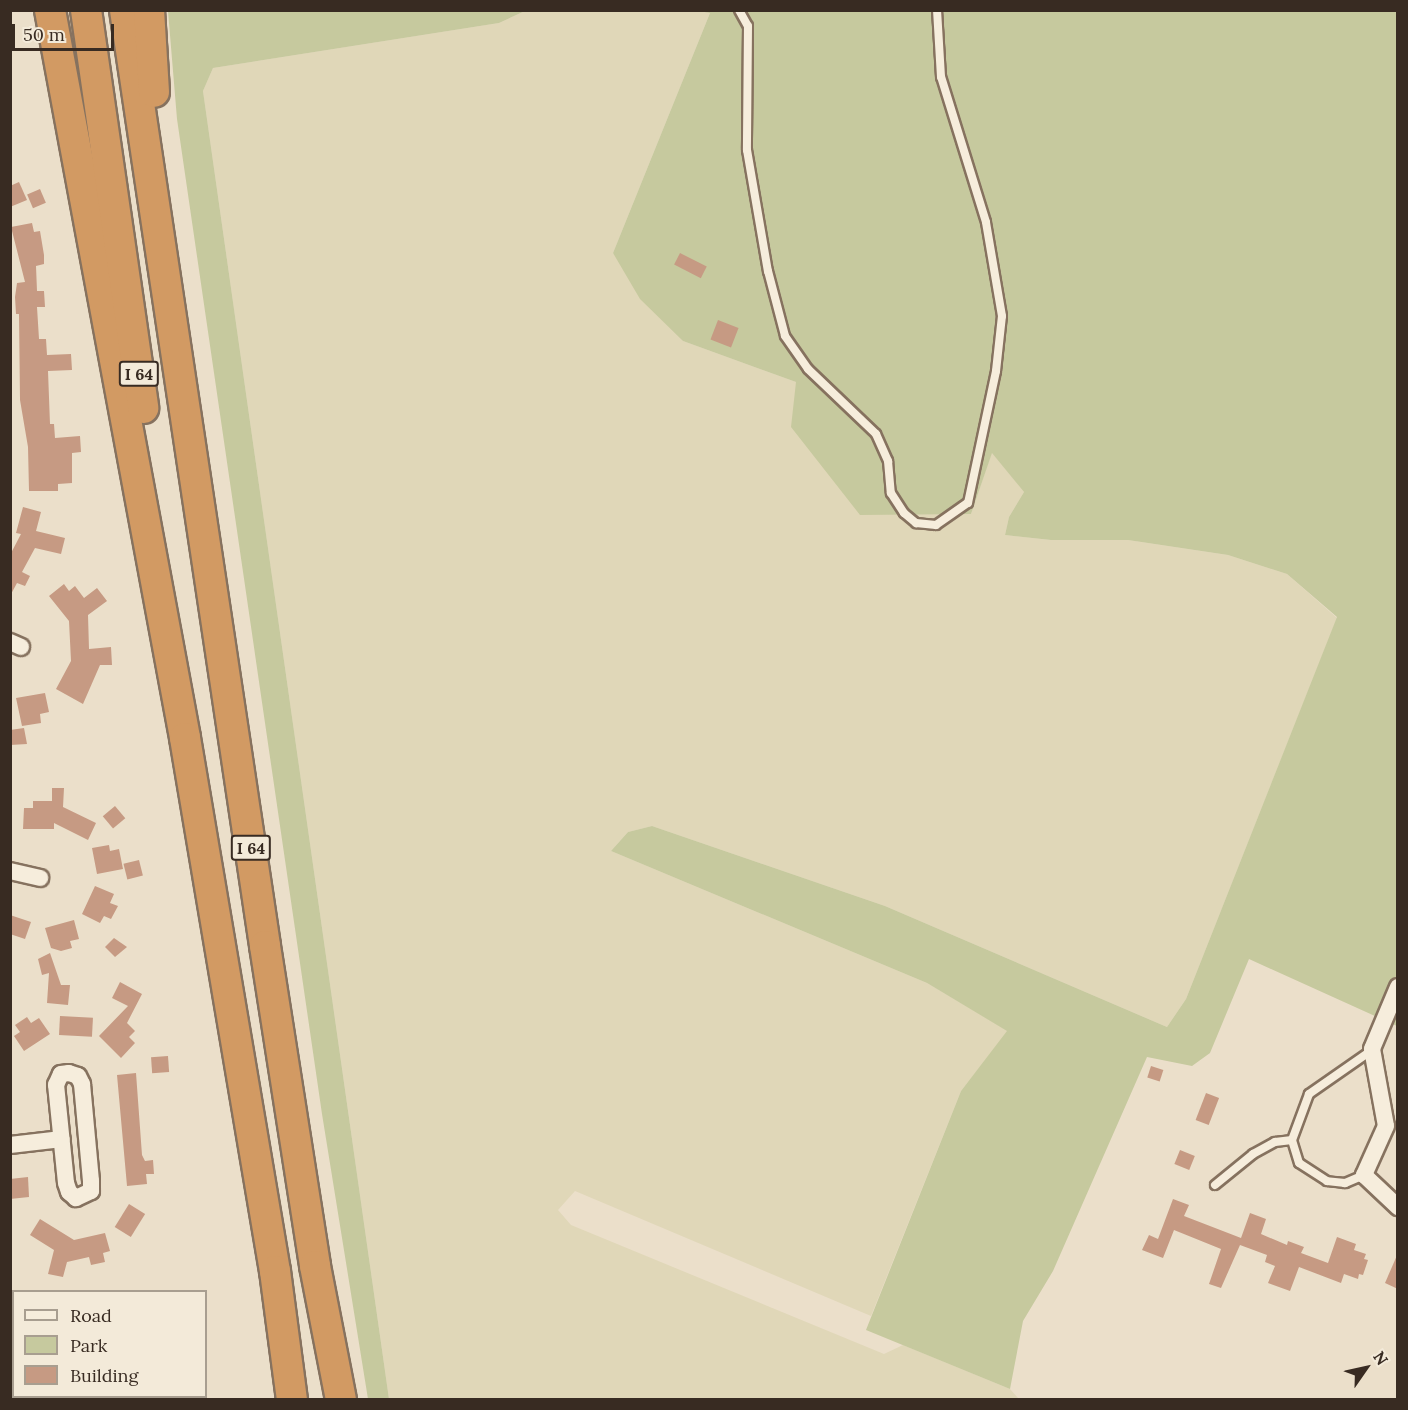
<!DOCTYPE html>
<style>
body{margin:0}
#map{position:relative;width:1408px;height:1410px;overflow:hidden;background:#ebdfca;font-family:Lora,serif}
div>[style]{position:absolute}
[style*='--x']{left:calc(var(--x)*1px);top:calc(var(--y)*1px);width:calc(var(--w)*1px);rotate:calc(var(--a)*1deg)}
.farmland>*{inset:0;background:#e0d7b8}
.green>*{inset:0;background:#c6c99e}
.building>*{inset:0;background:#c69a83;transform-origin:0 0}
.roads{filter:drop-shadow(2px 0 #86725f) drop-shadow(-2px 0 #86725f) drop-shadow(0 2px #86725f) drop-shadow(0 -2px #86725f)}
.service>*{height:8px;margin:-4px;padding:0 4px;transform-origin:4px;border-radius:4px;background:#f6eddc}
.minor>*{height:16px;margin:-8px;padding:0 8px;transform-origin:8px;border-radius:8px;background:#f6eddc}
.motorway>*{height:30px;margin:-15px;padding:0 15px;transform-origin:15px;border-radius:15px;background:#d29a63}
span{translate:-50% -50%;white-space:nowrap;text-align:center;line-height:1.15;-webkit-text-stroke:6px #f3ead9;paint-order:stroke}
.shield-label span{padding:2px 4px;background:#f3ead9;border:2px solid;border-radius:4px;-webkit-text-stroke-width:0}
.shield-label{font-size:16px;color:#382b22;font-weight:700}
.frame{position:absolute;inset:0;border:12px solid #382b22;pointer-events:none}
.legend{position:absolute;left:12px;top:1290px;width:195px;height:108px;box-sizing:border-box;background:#f3ead9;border:2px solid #a89e90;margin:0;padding:8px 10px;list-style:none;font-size:18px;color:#382b22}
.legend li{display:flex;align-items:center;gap:12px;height:30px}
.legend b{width:30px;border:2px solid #a89e90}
.north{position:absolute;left:1336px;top:1338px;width:60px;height:60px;-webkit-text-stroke:4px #f3ead9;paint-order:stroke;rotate:56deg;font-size:16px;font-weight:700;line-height:24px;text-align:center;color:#382b22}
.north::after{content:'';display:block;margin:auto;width:21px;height:27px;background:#382b22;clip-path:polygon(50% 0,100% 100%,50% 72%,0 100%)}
.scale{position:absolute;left:12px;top:24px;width:102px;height:27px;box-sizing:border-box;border:3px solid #382b22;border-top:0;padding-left:8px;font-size:18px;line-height:21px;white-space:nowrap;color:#382b22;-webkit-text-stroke:4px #f3ead9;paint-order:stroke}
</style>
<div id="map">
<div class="farmland">
<i style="clip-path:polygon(699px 10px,710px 13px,613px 253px,683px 341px,796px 382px,860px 514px,971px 514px,992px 452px,1024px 492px,1009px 517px,1005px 535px,1051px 540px,1128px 540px,1228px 555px,1287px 574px,1337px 618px,1186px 999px,1167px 1027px,885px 906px,652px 826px,628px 832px,611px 851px,927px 983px,1008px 1031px,961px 1091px,871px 1316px,575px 1191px,558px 1210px,571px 1225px,884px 1354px,903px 1345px,1010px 1389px,1019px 1399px,389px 1399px,203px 91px,213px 68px,499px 23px,525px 11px)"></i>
</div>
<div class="green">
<i style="clip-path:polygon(168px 11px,525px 11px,499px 23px,213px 68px,203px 91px,389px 1399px,368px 1399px,322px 1114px,177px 119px)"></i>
<i style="clip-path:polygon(699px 11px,1397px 11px,1397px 1026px,1249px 959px,1210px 1053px,1192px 1066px,1147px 1057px,1053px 1271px,1023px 1321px,1010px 1389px,866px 1330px,961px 1091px,1007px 1031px,927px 983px,611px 851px,628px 832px,652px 826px,885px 906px,1167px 1027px,1186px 999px,1337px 617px,1287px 574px,1228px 555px,1128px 540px,1051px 540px,1005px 535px,1009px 517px,1024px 492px,992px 453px,971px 514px,860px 515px,791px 427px,796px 382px,683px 341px,640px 299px,613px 253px,710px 13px)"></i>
</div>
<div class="building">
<i style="clip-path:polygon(19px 182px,27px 200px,10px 207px,10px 186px)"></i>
<i style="left:40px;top:189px;width:15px;height:14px;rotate:67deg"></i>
<i style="clip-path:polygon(32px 223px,34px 232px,40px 231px,44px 255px,44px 264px,36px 266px,37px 291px,44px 291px,45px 307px,37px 307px,39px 339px,46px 339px,47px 355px,71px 354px,72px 370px,48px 371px,50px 424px,54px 424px,55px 438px,80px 436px,81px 452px,72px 453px,72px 483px,58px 484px,58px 491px,29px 491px,28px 447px,20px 400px,19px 314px,16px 314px,15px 297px,17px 283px,25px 282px,11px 227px)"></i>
<i style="left:680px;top:253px;width:30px;height:13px;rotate:27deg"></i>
<i style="left:718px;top:320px;width:22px;height:21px;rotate:21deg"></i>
<i style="clip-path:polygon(23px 507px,41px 512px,36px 531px,65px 538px,61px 554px,35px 548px,22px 572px,30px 576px,25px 586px,17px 583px,10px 596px,10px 555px,21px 534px,16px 533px)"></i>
<i style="clip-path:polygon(64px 584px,69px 591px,75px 586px,84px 598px,97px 588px,107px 601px,88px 615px,89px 649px,111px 647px,112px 665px,100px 665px,83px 704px,56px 689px,71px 661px,69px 621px,49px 596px)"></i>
<i style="clip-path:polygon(45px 693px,49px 712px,40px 714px,41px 723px,22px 726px,16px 698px)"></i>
<i style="clip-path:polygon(24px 728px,27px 744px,10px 745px,10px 730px)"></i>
<i style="clip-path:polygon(52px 788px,64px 788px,63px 807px,96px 823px,88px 840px,54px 823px,54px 829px,23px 829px,24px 808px,33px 808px,33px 801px,52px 801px)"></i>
<i style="left:115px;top:806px;width:16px;height:16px;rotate:50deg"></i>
<i style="clip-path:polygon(109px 845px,110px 851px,119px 849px,123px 869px,97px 874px,92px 848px)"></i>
<i style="left:139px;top:860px;width:16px;height:16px;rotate:76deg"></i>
<i style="clip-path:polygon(95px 886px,114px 894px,110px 903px,118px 906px,111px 919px,104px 916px,100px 923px,82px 914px)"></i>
<i style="clip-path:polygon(10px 915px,31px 922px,25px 939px,10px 934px)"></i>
<i style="clip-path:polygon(74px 920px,79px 939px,70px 941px,72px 948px,61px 951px,51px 948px,45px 928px)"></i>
<i style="clip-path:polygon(114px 938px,127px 947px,115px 957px,105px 947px)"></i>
<i style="clip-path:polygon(50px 953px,61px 985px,70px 985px,68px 1005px,47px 1003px,49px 973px,42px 975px,38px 959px)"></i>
<i style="clip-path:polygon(120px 982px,142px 994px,127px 1023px,135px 1031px,129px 1037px,135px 1043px,121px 1058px,99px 1036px,128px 1006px,112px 998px)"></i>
<i style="left:60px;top:1016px;width:33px;height:19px;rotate:3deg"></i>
<i style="clip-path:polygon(27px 1017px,31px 1023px,39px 1018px,50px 1034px,24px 1051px,14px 1036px,20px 1032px,15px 1025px)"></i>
<i style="left:168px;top:1056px;width:16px;height:17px;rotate:86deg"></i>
<i style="left:1151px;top:1066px;width:13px;height:12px;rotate:18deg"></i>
<i style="clip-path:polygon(136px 1073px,142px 1155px,145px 1161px,153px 1160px,154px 1174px,146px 1174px,147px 1184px,127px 1186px,117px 1075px)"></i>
<i style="left:1206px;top:1093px;width:14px;height:29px;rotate:21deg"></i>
<i style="left:1180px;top:1150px;width:16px;height:15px;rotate:22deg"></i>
<i style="clip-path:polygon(28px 1177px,29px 1197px,10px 1199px,10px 1179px)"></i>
<i style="clip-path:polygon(1173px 1199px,1189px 1205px,1184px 1216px,1241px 1238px,1250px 1213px,1266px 1219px,1261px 1234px,1287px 1245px,1288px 1241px,1304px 1247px,1301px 1253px,1328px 1263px,1337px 1237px,1356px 1244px,1354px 1250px,1366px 1254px,1364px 1259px,1368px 1260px,1363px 1275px,1359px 1274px,1358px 1279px,1344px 1274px,1341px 1283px,1299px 1267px,1290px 1291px,1268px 1283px,1275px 1266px,1265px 1262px,1267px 1255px,1240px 1245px,1221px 1288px,1209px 1284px,1221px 1249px,1174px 1230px,1163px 1258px,1142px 1250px,1149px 1235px,1158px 1239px)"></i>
<i style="left:129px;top:1204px;width:19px;height:27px;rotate:32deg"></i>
<i style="clip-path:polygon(40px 1219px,74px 1240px,105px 1233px,110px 1251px,103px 1253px,105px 1262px,91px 1265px,89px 1257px,67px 1262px,63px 1277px,48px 1274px,54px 1250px,30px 1235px)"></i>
<i style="clip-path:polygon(1398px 1253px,1398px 1289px,1385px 1283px)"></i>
</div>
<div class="roads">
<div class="service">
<i style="--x:739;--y:10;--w:18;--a:61"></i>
<i style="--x:748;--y:26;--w:124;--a:90.5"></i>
<i style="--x:747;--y:150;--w:123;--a:80.2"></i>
<i style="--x:768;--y:271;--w:67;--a:75.3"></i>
<i style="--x:785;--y:336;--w:40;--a:55.1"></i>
<i style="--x:808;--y:369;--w:94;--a:43.7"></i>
<i style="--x:876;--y:434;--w:30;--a:66"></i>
<i style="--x:888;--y:461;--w:32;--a:85"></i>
<i style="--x:891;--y:493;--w:24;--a:57"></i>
<i style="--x:904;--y:513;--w:16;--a:40"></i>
<i style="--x:916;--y:523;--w:20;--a:6"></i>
<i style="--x:936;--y:525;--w:39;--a:-35"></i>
<i style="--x:968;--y:503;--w:135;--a:-78"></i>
<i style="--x:996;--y:371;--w:55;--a:-83.8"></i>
<i style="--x:1002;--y:316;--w:95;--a:-99.7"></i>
<i style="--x:986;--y:222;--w:152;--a:-107.2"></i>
<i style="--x:941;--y:77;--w:67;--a:-93.4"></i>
<i style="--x:1364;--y:1175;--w:21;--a:157"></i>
<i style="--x:1345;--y:1183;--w:18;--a:-174"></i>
<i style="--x:1327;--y:1181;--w:33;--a:-147"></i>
<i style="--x:1299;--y:1163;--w:24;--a:-107"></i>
<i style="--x:1292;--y:1140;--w:49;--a:-69.7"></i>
<i style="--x:1309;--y:1094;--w:77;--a:-34.9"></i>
<i style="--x:1215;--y:1185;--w:49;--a:-39.2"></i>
<i style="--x:1253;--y:1154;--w:25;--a:-29"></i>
<i style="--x:1275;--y:1142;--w:17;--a:-7"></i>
</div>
<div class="minor">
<i style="--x:10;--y:642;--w:12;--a:24"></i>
<i style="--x:10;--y:871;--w:31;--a:13"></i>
<i style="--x:1398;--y:987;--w:67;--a:112.8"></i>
<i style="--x:1372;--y:1049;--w:78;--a:79.7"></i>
<i style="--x:1386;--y:1126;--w:54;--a:114.2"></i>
<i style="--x:1364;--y:1175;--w:47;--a:43.3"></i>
<i style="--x:69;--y:1073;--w:9;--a:18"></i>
<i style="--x:78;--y:1076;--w:9;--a:63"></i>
<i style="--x:82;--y:1084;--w:97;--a:84.7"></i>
<i style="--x:91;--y:1181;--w:10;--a:90"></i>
<i style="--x:91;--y:1191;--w:17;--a:155"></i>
<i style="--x:76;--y:1198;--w:9;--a:-139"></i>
<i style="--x:69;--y:1192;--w:9;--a:-108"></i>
<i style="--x:66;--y:1183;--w:99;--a:-95.8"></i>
<i style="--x:56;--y:1085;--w:12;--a:-66"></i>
<i style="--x:61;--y:1074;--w:8;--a:-7"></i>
<i style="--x:10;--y:1145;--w:52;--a:-6.6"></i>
<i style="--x:10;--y:1399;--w:1;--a:45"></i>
</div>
<div class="motorway">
<i style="--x:50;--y:10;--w:740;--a:79.49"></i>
<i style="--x:185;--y:738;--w:541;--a:80.42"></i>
<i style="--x:275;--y:1271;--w:130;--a:82.5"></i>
<i style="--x:86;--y:10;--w:402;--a:81.8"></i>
<i style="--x:125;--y:10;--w:946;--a:81.49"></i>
<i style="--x:265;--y:946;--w:324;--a:81.1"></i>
<i style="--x:315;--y:1266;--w:136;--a:79"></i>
<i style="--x:149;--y:10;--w:82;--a:86.5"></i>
</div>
</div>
<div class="shield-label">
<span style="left:139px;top:374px">I 64</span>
<span style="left:251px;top:848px">I 64</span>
</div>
<div class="frame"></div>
<ul class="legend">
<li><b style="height:8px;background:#f6eddc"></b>Road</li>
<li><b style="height:16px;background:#c6c99e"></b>Park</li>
<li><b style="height:16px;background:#c69a83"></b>Building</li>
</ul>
<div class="north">N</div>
<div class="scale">50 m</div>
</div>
